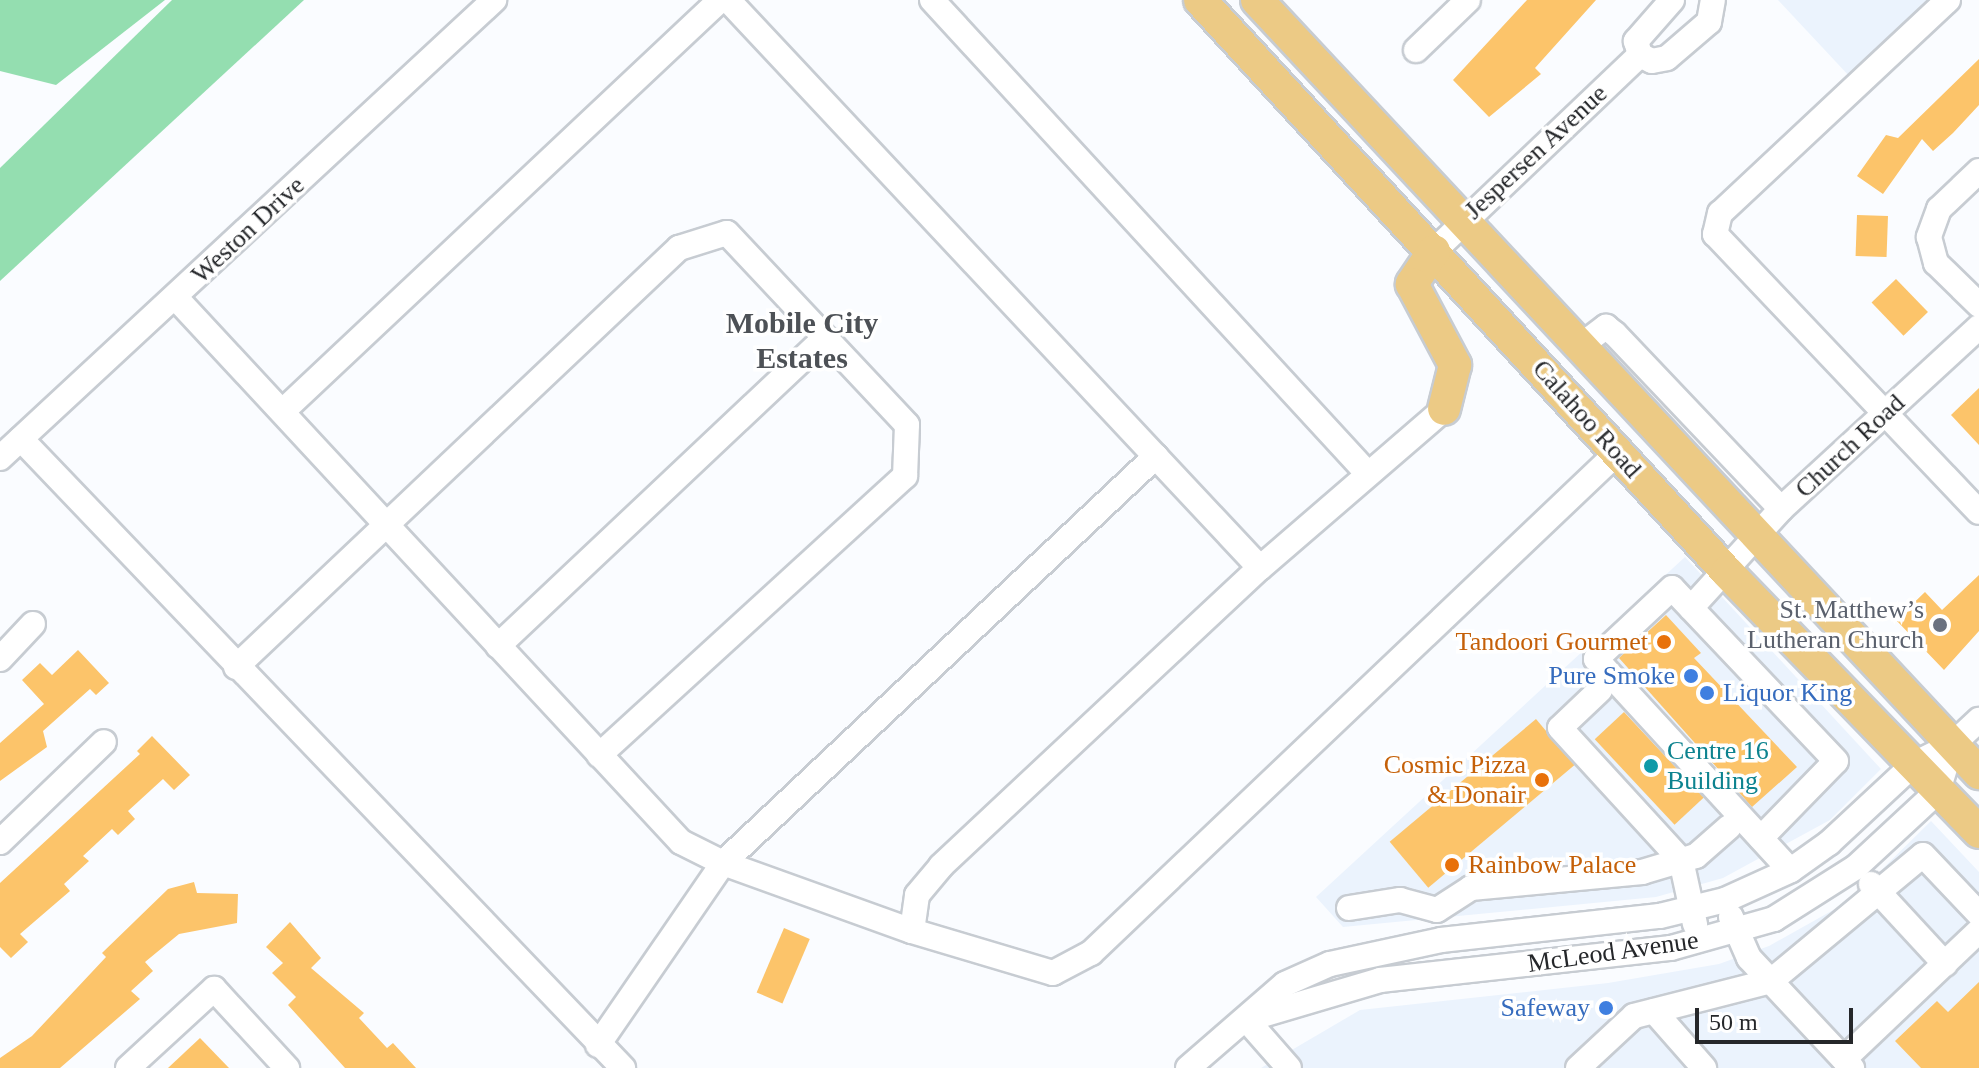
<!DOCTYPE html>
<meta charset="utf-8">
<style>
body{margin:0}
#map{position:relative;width:1979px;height:1068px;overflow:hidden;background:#fafcff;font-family:"Times New Roman",serif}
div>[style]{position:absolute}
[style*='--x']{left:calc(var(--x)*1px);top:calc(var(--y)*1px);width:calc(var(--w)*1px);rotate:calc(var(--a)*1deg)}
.built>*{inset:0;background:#ebf3fd}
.green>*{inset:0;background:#94deb0}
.building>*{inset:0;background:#fcc46a;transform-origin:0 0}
.roads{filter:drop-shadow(2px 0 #c7ccd2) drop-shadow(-2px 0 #c7ccd2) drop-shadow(0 2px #c7ccd2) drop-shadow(0 -2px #c7ccd2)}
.minor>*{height:24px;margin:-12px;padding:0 12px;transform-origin:12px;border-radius:12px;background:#fff}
.major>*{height:32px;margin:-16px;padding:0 16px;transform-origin:16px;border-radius:16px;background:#ecca85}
.dots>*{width:22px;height:22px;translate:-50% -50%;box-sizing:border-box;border:4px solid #fff;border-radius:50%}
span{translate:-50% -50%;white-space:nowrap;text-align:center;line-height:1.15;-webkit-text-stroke:7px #fff;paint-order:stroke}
.street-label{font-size:26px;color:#25272a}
.worship-label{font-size:26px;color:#5b616d}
.right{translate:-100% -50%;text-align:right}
.food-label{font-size:26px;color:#c56008}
.left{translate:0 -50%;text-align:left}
.shop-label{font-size:26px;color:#366cbe}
.culture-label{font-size:26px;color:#0d838f}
.quarter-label{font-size:30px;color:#4d5156;font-weight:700}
.scale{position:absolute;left:1695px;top:1008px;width:158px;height:36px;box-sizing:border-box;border:4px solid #25272a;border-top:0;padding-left:10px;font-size:24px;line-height:28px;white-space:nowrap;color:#25272a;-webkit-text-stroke:6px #fff;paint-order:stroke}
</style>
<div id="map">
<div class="built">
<i style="clip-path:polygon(1778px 0,1934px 0,1851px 78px)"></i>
<i style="clip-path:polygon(1685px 557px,1881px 769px,1830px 820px,1723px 878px,1656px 897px,1343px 927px,1316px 897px)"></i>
<i style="clip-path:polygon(1931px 821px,1979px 872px,1979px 1068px,1261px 1068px,1360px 1010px,1608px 983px,1719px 964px,1769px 946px,1851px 900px)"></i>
</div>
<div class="green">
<i style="clip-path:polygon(0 0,165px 0,56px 85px,0 71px)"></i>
<i style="clip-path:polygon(172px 0,304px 0,0 281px,0 168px)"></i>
</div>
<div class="building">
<i style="clip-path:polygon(1527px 0,1596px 0,1535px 68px,1541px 74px,1489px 117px,1453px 80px)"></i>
<i style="clip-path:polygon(1979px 59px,1979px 105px,1953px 133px,1933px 151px,1922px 139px,1883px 194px,1857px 176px,1886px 135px,1898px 138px)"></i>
<i style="left:1857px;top:215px;width:31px;height:41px;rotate:2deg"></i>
<i style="left:1896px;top:279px;width:46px;height:34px;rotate:46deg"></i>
<i style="clip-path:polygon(1979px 388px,1979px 445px,1951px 415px)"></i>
<i style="clip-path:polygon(1979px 575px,1979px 631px,1944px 670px,1896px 620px,1925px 592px,1942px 610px)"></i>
<i style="clip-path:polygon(1666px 615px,1701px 653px,1694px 658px,1797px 767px,1752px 807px,1619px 658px)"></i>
<i style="clip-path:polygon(78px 650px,109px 683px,96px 695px,90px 689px,43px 731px,47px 747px,0 781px,0 743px,44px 704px,22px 680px,40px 663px,52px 675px)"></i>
<i style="left:1624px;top:712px;width:117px;height:40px;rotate:47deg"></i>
<i style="left:1536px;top:719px;width:60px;height:191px;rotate:50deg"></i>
<i style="clip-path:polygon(152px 736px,190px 775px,174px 790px,163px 779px,128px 811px,135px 819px,118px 835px,112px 829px,83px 856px,89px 861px,64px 884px,70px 891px,20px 934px,28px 942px,11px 958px,0 947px,0 883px,140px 754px,137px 751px)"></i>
<i style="clip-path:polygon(194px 882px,197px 893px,238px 894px,237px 923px,179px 934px,145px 962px,153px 971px,131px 991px,140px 999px,60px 1068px,0 1068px,0 1058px,32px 1036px,106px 957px,102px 953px,168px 889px)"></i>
<i style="clip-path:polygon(290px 922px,321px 958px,311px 968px,364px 1013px,359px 1018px,387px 1048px,393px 1043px,416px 1068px,345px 1068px,288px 1005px,296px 997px,272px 973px,283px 963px,266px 947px)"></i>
<i style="left:784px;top:928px;width:28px;height:70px;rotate:23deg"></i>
<i style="clip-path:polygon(1979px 982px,1979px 1068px,1921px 1068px,1895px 1041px,1937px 1001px,1948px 1012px)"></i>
<i style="clip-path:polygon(200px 1038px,229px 1068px,168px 1068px)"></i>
</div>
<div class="roads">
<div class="minor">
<i style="--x:728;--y:0;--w:778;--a:46.87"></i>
<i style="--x:932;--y:0;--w:644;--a:47.39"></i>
<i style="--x:1672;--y:0;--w:55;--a:131.3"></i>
<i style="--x:1636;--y:41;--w:15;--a:74"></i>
<i style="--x:1640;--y:55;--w:13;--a:27"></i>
<i style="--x:1652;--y:61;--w:15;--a:-11"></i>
<i style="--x:1667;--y:58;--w:55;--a:-40.6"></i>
<i style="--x:1709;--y:22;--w:22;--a:-80"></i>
<i style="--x:1948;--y:0;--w:312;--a:136.9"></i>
<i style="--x:1720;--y:213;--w:22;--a:103"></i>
<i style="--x:1715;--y:234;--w:383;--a:46.5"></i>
<i style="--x:1416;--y:50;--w:72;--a:-43.9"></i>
<i style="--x:1979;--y:171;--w:55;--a:136.5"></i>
<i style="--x:1939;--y:209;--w:30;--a:110"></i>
<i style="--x:1929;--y:237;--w:27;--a:75"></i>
<i style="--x:1936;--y:263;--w:60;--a:44.3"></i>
<i style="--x:1434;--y:251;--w:284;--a:-43.6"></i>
<i style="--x:176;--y:298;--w:742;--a:47.13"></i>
<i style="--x:681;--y:842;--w:47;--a:26.6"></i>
<i style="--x:723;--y:863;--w:201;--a:19.8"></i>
<i style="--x:912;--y:931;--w:147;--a:16.6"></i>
<i style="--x:1053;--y:973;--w:43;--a:-27.8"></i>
<i style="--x:1091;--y:953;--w:726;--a:-43.55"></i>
<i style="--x:1579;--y:347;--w:34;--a:-37"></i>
<i style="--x:1606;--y:327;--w:11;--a:38"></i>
<i style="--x:1615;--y:334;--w:241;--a:46.5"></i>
<i style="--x:283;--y:411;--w:600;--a:-43.24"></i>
<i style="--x:21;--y:439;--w:871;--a:46.26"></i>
<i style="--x:0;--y:458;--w:674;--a:-42.83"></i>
<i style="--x:1691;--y:608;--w:134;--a:-47.7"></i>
<i style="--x:1781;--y:509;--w:269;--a:-42.6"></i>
<i style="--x:498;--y:646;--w:445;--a:-43.3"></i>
<i style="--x:0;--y:659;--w:48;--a:-46.7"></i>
<i style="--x:236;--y:667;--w:610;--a:-43.41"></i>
<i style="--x:679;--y:248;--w:50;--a:-17.4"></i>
<i style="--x:727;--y:233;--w:263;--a:46.8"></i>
<i style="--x:907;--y:425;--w:51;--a:92.2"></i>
<i style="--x:905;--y:476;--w:414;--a:137.6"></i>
<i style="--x:1600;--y:690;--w:55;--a:136.5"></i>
<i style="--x:1560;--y:728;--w:179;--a:47.5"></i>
<i style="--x:1681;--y:860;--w:66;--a:77.7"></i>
<i style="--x:1761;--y:838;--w:107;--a:-45.8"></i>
<i style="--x:1836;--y:761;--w:238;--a:-133.5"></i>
<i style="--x:1672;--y:588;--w:104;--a:136.9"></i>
<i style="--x:1596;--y:659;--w:287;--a:47.4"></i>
<i style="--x:0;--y:842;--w:144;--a:-43.9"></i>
<i style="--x:1871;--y:884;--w:109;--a:47.2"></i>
<i style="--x:1349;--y:908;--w:52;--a:-8.9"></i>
<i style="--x:1400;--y:900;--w:38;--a:15"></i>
<i style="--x:1437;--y:910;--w:40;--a:-32.9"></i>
<i style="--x:1471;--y:888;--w:172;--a:-5.3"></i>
<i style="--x:1642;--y:872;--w:56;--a:-16.5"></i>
<i style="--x:1696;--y:856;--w:44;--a:-41.3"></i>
<i style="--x:1731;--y:917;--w:45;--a:66.3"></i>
<i style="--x:1749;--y:958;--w:151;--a:46.9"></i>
<i style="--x:912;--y:931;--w:36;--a:-82"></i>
<i style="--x:917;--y:895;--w:38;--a:-50"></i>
<i style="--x:941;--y:866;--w:437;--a:-43.1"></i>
<i style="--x:1260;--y:568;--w:243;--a:-40.8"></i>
<i style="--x:1654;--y:1011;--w:76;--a:48.7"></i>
<i style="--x:1252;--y:1018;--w:134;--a:-16.5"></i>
<i style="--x:1380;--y:980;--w:293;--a:-6.3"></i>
<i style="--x:1671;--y:948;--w:107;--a:-15.7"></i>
<i style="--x:1774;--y:919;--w:97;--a:-32.4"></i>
<i style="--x:1856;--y:867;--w:112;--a:-42.8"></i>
<i style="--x:1938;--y:791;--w:48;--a:-73.1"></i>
<i style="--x:1246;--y:1019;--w:65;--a:48.7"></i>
<i style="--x:598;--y:1045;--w:221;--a:-55.5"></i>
<i style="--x:723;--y:863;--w:594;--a:-43.23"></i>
<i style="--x:1844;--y:1059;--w:186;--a:-43.5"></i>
<i style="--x:128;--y:1068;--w:117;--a:-42.6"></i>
<i style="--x:214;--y:989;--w:108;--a:47.3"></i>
<i style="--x:1188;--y:1068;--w:128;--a:-40.9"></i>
<i style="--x:1285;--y:984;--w:49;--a:-24"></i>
<i style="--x:1330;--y:964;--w:114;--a:-12.2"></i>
<i style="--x:1441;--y:940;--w:220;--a:-6.3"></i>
<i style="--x:1660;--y:916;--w:67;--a:-13.8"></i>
<i style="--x:1725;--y:900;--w:72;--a:-24.4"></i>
<i style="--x:1791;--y:870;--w:47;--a:-35.4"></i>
<i style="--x:1829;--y:843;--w:116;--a:-42.9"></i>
<i style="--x:1914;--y:764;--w:42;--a:-26.6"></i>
<i style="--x:1952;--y:745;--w:37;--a:-43"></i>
<i style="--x:1578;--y:1068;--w:76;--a:-42.9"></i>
<i style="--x:1634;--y:1016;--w:141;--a:-14.3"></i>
<i style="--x:1771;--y:981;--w:197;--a:-39.7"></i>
<i style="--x:1923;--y:855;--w:81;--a:46.5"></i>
</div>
<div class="major">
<i style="--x:1200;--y:0;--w:778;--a:47.34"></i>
<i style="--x:1727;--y:572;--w:362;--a:45.9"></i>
<i style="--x:1257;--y:0;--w:1058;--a:46.95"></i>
<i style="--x:1434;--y:251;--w:40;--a:124"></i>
<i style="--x:1412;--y:284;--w:92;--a:62"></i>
<i style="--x:1455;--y:365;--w:45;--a:104"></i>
</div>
</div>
<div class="dots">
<i style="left:1940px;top:625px;background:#6b7280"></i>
<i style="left:1664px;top:642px;background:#e8710a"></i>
<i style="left:1691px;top:676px;background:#3f7fe0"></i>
<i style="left:1707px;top:693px;background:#3f7fe0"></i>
<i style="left:1651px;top:766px;background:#0f9aa8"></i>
<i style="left:1542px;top:780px;background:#e8710a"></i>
<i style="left:1452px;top:865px;background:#e8710a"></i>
<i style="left:1606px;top:1008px;background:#3f7fe0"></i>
</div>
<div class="street-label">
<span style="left:1536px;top:152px;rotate:-43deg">Jespersen Avenue</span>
<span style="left:248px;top:230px;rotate:-43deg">Weston Drive</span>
<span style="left:1587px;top:419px;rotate:48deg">Calahoo Road</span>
<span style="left:1850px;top:446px;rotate:-43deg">Church Road</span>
<span style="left:1613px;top:952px;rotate:-8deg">McLeod Avenue</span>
</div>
<div class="worship-label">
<span class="right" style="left:1924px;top:625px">St. Matthew’s<br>Lutheran Church</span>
</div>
<div class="food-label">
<span class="right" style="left:1648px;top:642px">Tandoori Gourmet</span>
<span class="right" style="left:1526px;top:780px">Cosmic Pizza<br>&amp; Donair</span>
<span class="left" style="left:1468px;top:865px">Rainbow Palace</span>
</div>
<div class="shop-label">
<span class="right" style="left:1675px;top:676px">Pure Smoke</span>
<span class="left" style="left:1723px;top:693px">Liquor King</span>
<span class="right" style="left:1590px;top:1008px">Safeway</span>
</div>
<div class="culture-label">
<span class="left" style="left:1667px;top:766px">Centre 16<br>Building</span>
</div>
<div class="quarter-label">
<span style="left:802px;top:340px">Mobile City<br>Estates</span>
</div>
<div class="scale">50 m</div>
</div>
